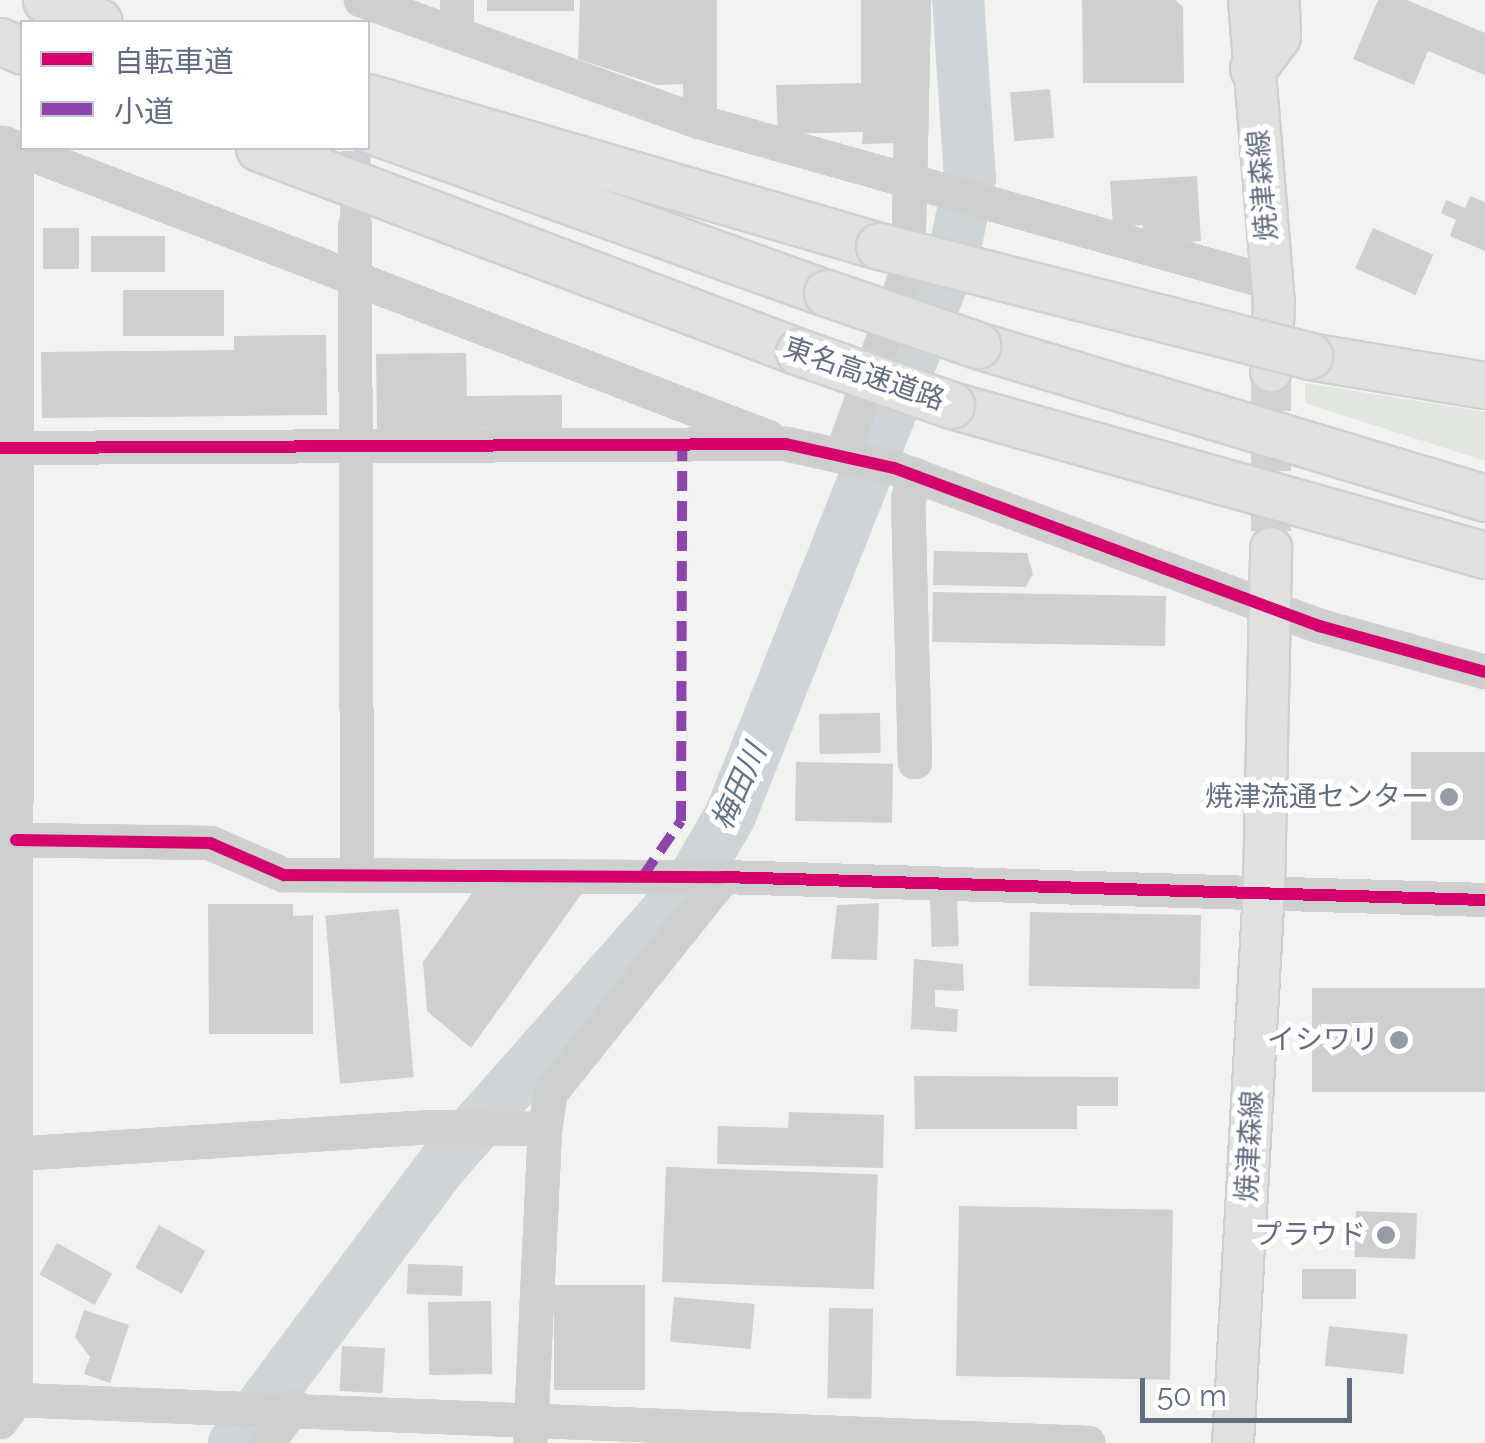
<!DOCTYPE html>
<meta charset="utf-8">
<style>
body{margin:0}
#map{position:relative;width:1485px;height:1443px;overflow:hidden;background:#f2f3f1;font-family:Raleway,"Noto Sans JP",sans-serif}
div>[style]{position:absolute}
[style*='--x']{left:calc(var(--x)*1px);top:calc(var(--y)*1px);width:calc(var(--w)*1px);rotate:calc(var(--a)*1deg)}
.green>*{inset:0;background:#e1e6df}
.river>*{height:52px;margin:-26px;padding:0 26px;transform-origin:26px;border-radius:26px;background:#ced4d8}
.building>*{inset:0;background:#cecfd0;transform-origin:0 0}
.minor-tunnel>*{height:30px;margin-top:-15px;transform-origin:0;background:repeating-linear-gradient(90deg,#ced2d5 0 30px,transparent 0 45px)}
.major-tunnel>*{height:40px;margin-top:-20px;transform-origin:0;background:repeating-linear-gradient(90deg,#ced2d5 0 40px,transparent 0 60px)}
.roads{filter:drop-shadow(2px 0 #cecfcf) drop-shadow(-2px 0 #cecfcf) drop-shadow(0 2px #cecfcf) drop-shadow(0 -2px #cecfcf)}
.minor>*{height:30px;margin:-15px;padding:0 15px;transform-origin:15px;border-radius:15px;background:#cdcece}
.major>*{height:40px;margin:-20px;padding:0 20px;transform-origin:20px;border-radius:20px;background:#e0e0e1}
.highway>*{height:45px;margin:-22.5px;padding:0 22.5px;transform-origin:22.5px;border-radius:22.5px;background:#e0e0e1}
.bridges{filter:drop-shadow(2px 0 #cfd0d0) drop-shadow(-2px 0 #cfd0d0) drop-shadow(0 2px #cfd0d0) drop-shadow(0 -2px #cfd0d0)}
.highway-bridge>*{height:45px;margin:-22.5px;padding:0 22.5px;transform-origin:22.5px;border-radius:22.5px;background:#e0e0e1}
.quiet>*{height:10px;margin-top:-5px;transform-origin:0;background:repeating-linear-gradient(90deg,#8e44ad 0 20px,transparent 0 30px)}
.cycleway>*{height:12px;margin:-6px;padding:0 6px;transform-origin:6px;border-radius:6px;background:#d6006c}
.dots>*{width:28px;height:28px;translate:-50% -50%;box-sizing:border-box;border:5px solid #fff;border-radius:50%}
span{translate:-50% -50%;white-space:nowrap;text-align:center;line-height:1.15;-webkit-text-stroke:10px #fff;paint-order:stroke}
.street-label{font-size:28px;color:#636d82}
.poi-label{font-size:28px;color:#636d82}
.right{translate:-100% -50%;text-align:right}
.water-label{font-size:30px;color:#637486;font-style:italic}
.legend{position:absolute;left:20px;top:20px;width:350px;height:130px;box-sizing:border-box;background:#fff;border:2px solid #c1c5cd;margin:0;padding:12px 18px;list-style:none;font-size:30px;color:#636d82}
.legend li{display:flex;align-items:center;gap:20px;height:50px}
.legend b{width:50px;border:2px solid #c1c5cd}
.scale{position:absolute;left:1140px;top:1378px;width:212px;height:45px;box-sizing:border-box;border:5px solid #636d82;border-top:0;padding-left:12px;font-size:30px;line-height:35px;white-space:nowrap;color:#636d82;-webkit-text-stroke:8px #fff;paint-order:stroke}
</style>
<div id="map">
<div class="green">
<i style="clip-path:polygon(1305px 383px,1485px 412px,1485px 461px,1305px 403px)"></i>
</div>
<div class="river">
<i style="--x:234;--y:1443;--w:347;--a:-53.2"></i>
<i style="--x:442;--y:1165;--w:374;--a:-48.5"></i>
<i style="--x:690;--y:885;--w:80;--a:-59.9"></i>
<i style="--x:730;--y:816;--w:603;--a:-68.29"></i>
<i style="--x:953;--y:256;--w:79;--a:-77.6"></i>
<i style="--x:970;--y:179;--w:179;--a:-93.8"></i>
</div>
<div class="building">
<i style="clip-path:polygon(440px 0,474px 0,474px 23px,440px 12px)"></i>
<i style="left:487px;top:0;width:87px;height:11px"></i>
<i style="clip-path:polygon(580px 0,688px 0,688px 84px,657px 85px,578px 59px)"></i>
<i style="clip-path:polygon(861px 0,901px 0,902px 143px,862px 144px,863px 132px,778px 134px,776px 85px,861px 83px)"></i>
<i style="clip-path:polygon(1082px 0,1175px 0,1183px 7px,1184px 83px,1083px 83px)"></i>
<i style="clip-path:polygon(1378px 0,1407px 0,1485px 33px,1485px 75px,1428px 51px,1414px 85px,1353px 59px)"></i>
<i style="left:1050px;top:89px;width:49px;height:40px;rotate:85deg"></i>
<i style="clip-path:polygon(1197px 176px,1201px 241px,1144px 245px,1143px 225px,1113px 227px,1110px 181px)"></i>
<i style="clip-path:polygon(1470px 196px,1485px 202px,1485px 251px,1450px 236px,1456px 220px,1441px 213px,1446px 200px,1465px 208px)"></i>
<i style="left:43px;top:228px;width:36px;height:41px"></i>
<i style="left:1373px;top:228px;width:66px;height:44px;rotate:24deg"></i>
<i style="left:91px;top:236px;width:74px;height:36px"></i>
<i style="left:123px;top:290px;width:101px;height:46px"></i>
<i style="clip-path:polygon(326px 335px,327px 415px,42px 418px,41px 352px,234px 350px,234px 336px)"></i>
<i style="clip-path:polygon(466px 353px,467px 396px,562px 395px,562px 428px,377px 430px,376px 354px)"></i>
<i style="clip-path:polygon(934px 551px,1027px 553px,1033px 574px,1026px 587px,933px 585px)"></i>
<i style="left:933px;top:592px;width:233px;height:50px;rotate:1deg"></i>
<i style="left:880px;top:713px;width:40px;height:61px;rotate:89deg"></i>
<i style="left:1485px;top:752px;width:88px;height:74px;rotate:90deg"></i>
<i style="left:796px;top:762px;width:97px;height:59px;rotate:1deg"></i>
<i style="clip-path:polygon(478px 885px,583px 892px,471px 1048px,427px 1011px,423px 962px)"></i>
<i style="left:957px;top:898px;width:48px;height:27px;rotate:88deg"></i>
<i style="clip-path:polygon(879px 903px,877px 960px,831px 959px,837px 905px)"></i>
<i style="clip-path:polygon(208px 904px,293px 904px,293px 916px,313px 915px,313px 1034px,209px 1034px)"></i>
<i style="left:399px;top:909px;width:169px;height:74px;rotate:85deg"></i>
<i style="left:1030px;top:912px;width:171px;height:74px;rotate:1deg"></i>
<i style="clip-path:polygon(914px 959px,963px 964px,964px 991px,935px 990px,935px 1007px,958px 1009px,957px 1032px,911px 1029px)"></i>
<i style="left:1312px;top:988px;width:173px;height:104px"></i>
<i style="clip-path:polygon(914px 1076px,1118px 1077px,1118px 1106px,1077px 1106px,1077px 1129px,915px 1129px)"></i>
<i style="clip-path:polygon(789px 1112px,884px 1115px,883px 1168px,717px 1164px,718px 1126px,788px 1128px)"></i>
<i style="left:666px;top:1167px;width:212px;height:115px;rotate:2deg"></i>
<i style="left:959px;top:1206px;width:214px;height:170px;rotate:1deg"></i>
<i style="left:1356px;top:1211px;width:61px;height:46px;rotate:2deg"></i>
<i style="left:159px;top:1225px;width:53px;height:49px;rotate:29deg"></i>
<i style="left:57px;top:1243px;width:63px;height:36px;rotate:29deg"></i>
<i style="left:463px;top:1266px;width:30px;height:55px;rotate:92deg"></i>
<i style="left:1302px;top:1269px;width:54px;height:30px"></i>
<i style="left:554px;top:1285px;width:91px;height:105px"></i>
<i style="left:674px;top:1297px;width:81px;height:45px;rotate:5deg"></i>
<i style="left:491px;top:1301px;width:73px;height:63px;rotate:89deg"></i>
<i style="left:829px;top:1308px;width:44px;height:90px;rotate:1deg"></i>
<i style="clip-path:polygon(84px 1310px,129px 1325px,110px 1383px,84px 1374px,90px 1357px,75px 1337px)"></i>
<i style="left:1329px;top:1326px;width:79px;height:40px;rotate:6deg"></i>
<i style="left:342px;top:1346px;width:43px;height:45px;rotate:3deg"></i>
</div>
<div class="minor-tunnel">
<i style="--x:355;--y:226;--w:78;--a:-89.3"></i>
</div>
<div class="major-tunnel">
<i style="--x:1271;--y:371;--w:177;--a:90"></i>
</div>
<div class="roads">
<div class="minor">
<i style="--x:361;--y:0;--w:360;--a:19.8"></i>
<i style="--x:700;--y:122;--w:594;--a:15.72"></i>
<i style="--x:700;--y:122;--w:122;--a:-90"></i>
<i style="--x:3;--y:143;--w:819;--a:21.05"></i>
<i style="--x:355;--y:226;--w:650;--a:89.82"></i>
<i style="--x:0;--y:448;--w:786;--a:-0.29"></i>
<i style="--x:786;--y:444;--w:111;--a:12.5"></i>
<i style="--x:894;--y:468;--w:453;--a:20.4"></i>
<i style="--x:1319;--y:626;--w:172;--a:15.5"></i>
<i style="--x:843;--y:453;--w:195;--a:-70.5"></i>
<i style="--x:908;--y:269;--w:269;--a:-88.7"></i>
<i style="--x:915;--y:762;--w:263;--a:-91.5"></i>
<i style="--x:908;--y:499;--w:25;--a:-69"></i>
<i style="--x:16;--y:840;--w:194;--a:0.9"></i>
<i style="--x:210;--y:843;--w:81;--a:23.4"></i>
<i style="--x:284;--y:875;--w:439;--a:0.3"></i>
<i style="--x:723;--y:877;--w:762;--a:1.73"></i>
<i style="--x:545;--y:1129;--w:37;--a:-81"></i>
<i style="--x:551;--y:1092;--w:275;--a:-51.3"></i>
<i style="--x:0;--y:1155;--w:429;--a:-3.7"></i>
<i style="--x:428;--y:1127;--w:117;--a:1"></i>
<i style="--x:545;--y:1129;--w:314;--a:92.7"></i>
<i style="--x:16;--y:1400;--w:1250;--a:-89.95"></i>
<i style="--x:0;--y:1422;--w:27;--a:-54"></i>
<i style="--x:16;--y:1400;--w:1073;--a:2.3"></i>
<i style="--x:267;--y:1443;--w:45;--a:-53.1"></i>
</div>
<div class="major">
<i style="--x:1249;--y:0;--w:302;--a:85.3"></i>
<i style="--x:1274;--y:301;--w:70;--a:92.5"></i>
<i style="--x:1233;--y:1443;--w:555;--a:-86.8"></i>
<i style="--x:1264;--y:889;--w:341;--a:-88.8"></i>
</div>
<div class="highway">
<i style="--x:46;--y:0;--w:57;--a:22.5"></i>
<i style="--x:0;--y:41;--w:24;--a:24"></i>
<i style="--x:1253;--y:68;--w:40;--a:-53"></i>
<i style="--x:1277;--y:36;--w:36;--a:-92"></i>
<i style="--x:368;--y:97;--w:532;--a:16.26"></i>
<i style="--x:368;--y:129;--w:487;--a:19.7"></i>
<i style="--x:259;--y:148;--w:577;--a:20.7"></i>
<i style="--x:977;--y:345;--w:531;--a:16.76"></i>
<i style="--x:1309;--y:356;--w:178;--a:9.4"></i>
<i style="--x:951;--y:405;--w:555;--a:15.69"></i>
</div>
</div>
<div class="bridges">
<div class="highway-bridge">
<i style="--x:879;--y:246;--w:444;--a:14.3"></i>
<i style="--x:827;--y:293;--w:159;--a:19.1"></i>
<i style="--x:799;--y:352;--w:161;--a:19.2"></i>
</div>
</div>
<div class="quiet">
<i style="--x:643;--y:876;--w:67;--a:-55.4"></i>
<i style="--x:681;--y:821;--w:377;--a:-89.8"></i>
</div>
<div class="cycleway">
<i style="--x:0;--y:448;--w:786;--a:-0.29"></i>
<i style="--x:786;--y:444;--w:111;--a:12.5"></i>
<i style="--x:894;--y:468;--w:453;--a:20.4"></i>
<i style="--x:1319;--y:626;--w:172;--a:15.5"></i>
<i style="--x:16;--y:840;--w:194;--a:0.9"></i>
<i style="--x:210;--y:843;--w:81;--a:23.4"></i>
<i style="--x:284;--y:875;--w:439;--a:0.3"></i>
<i style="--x:723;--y:877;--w:762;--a:1.73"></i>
</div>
<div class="dots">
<i style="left:1449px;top:797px;background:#959ca9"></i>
<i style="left:1399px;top:1040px;background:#959ca9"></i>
<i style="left:1386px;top:1235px;background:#959ca9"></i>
</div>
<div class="street-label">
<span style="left:1263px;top:185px;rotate:-95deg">焼津森線</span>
<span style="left:864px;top:374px;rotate:19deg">東名高速道路</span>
<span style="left:1250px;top:1146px;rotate:-87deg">焼津森線</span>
</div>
<div class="poi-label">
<span class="right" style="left:1429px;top:797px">焼津流通センター</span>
<span class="right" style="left:1379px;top:1040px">イシワリ</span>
<span class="right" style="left:1366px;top:1235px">プラウド</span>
</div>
<div class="water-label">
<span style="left:739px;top:787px;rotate:-66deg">梅田川</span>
</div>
<ul class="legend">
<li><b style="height:12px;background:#d6006c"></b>自転車道</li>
<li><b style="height:12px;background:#8e44ad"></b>小道</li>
</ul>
<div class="scale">50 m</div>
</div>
